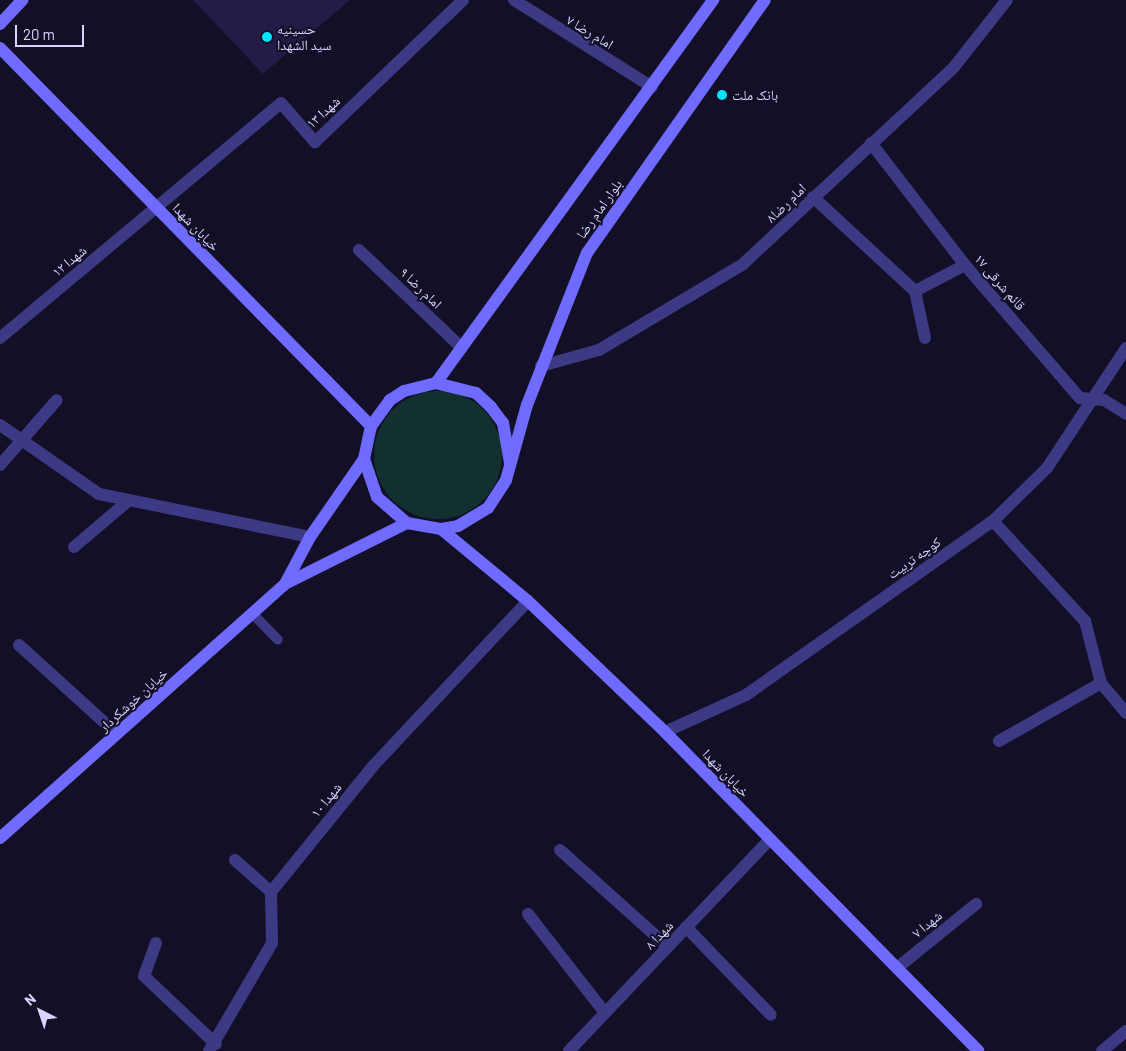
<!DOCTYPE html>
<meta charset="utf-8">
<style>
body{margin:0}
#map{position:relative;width:1126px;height:1051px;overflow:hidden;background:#130f26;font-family:Barlow,"Noto Naskh Arabic",sans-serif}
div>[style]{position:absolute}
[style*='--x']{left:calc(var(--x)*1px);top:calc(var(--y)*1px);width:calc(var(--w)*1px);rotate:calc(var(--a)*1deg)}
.green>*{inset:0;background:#12302f}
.round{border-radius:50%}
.building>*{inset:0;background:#241b47}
.lane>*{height:10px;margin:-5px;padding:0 5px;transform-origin:5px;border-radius:5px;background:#3d3a85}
.street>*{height:12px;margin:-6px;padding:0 6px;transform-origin:6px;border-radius:6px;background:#3d3a85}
.secondary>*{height:12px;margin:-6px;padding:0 6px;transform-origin:6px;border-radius:6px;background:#6f6bff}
.dots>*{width:14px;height:14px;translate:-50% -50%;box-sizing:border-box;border:2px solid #130f26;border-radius:50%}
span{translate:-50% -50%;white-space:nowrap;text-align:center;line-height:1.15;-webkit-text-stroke:4px #130f26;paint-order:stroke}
.poi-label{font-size:14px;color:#d9d4ff}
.left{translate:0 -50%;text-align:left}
.street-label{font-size:14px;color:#d9d4ff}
.north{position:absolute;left:15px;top:986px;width:50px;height:50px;-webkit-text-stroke:4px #130f26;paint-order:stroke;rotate:319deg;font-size:14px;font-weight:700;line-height:20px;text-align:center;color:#d9d4ff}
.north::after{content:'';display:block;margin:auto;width:18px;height:22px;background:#d9d4ff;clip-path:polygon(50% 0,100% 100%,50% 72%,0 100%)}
.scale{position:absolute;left:15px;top:25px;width:69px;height:22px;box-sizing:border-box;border:2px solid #d9d4ff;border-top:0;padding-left:6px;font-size:15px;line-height:18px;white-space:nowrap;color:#d9d4ff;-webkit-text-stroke:4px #130f26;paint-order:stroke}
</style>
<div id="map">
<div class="green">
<i class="round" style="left:374px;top:391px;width:128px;height:128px"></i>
</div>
<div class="building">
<i style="clip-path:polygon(193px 0,350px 0,263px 74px)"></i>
</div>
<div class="lane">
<i style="--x:252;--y:613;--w:37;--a:46"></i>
</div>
<div class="street">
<i style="--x:514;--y:0;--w:163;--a:32.2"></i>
<i style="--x:871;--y:143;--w:154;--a:52.4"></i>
<i style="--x:965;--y:265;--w:176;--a:49.2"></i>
<i style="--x:1080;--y:398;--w:24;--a:5"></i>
<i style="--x:1104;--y:400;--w:26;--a:32"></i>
<i style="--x:813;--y:197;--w:139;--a:42.7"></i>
<i style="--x:915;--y:291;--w:48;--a:78"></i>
<i style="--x:359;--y:250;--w:142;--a:43.6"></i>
<i style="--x:915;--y:291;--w:56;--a:-27.5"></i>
<i style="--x:0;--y:338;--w:366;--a:-39.9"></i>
<i style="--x:281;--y:103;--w:52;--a:48.9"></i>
<i style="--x:315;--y:142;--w:205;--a:-43.8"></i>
<i style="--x:541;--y:366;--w:60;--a:-15.4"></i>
<i style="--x:599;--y:350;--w:168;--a:-30.8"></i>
<i style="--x:743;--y:264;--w:289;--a:-43"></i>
<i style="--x:954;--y:67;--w:85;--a:-51.7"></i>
<i style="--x:0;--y:425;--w:121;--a:34.9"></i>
<i style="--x:99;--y:494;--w:215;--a:11.5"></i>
<i style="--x:0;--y:465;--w:86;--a:-48.8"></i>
<i style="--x:993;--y:521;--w:136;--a:47.4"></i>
<i style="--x:1085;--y:621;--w:64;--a:75.5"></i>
<i style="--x:1101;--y:683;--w:39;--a:50"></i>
<i style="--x:74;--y:547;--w:71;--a:-40.4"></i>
<i style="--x:19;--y:645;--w:132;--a:42.2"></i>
<i style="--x:665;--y:732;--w:89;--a:-24.6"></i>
<i style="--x:746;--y:695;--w:302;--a:-35.2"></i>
<i style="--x:993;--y:521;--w:76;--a:-44.5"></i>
<i style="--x:1047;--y:468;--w:144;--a:-56.6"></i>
<i style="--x:999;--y:741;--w:117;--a:-29.6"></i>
<i style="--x:560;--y:850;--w:145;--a:41.9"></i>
<i style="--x:235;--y:860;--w:48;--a:41.6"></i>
<i style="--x:528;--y:914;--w:125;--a:52.1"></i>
<i style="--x:686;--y:927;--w:122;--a:46"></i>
<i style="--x:156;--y:943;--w:35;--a:110"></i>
<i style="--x:144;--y:976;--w:99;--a:43.4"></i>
<i style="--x:897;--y:968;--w:102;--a:-39"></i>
<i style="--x:209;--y:1051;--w:125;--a:-59.7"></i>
<i style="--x:272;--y:943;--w:51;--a:-91.1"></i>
<i style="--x:271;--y:892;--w:162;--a:-51"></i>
<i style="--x:373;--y:766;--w:226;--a:-46.8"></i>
<i style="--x:569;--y:1051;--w:292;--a:-46.5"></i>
<i style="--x:1102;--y:1051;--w:31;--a:-40"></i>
</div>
<div class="secondary">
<i style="--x:0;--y:24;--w:33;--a:-47"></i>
<i style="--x:0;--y:48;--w:530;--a:45.54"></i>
<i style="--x:436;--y:383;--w:473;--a:-54.1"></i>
<i style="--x:510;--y:463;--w:41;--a:-99.9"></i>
<i style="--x:503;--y:423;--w:20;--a:-127"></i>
<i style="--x:491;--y:407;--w:21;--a:-137"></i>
<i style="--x:476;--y:393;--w:41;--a:-166"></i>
<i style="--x:436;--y:383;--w:33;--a:166"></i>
<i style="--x:404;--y:391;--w:17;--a:147"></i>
<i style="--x:390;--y:400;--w:32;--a:126"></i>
<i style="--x:371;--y:426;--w:34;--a:102"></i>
<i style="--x:364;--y:459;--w:40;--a:71.1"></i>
<i style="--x:377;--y:497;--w:40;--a:41"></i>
<i style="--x:407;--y:523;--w:35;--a:10"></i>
<i style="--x:441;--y:529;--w:17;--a:-10"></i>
<i style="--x:458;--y:526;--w:35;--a:-31"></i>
<i style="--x:488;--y:508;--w:33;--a:-57"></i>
<i style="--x:506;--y:480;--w:78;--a:-74.4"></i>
<i style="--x:527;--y:405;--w:163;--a:-68.5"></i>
<i style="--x:587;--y:253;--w:309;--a:-54.9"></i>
<i style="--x:441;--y:529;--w:113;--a:39.6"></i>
<i style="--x:528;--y:601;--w:190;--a:43.7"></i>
<i style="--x:665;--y:732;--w:447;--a:45.5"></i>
<i style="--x:285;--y:584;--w:53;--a:-62"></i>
<i style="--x:310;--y:537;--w:95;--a:-55.3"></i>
<i style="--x:0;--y:838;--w:382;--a:-41.7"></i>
<i style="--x:285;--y:584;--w:136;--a:-26.6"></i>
</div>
<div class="dots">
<i style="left:267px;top:37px;background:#00e5ff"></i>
<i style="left:722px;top:95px;background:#00e5ff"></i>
</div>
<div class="poi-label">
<span class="left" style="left:277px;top:37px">حسینیه<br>سید الشهدا</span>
<span class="left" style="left:732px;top:95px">بانک ملت</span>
</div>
<div class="street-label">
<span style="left:590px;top:32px;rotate:31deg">امام رضا ۷</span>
<span style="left:323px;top:112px;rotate:-42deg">شهدا ۱۳</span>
<span style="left:786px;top:203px;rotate:-44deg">۸امام رضا</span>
<span style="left:599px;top:209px;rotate:-55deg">بلوار امام رضا</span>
<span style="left:196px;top:227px;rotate:46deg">خیابان شهدا</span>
<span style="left:69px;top:261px;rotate:-40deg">شهدا ۱۲</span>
<span style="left:1000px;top:282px;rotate:49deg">قائم شرقی ۱۷</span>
<span style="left:421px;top:288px;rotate:44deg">امام رضا ۹</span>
<span style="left:914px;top:558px;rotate:-35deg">کوچه تربیت</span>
<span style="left:133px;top:700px;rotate:-42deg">خیابان خوشکردار</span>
<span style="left:726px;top:773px;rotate:46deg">خیابان شهدا</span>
<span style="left:326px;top:800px;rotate:-51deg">شهدا ۱۰</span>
<span style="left:927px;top:924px;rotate:-39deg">شهدا ۷</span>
<span style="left:659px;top:935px;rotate:-46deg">شهدا ۸</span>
</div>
<div class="north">N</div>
<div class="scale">20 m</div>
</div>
